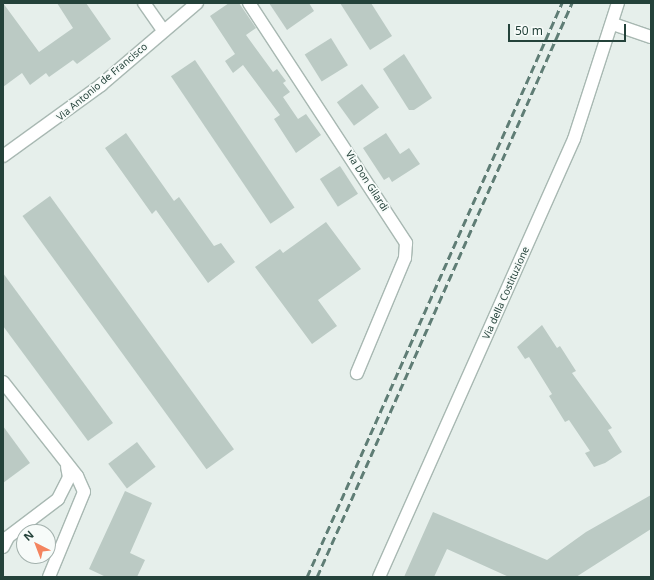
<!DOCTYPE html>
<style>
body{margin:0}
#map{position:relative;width:654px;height:580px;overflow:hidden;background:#e6efeb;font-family:"Noto Sans",sans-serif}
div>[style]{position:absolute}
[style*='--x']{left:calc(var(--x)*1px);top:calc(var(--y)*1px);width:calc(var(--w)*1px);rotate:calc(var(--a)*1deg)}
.building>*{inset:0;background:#bbcac4;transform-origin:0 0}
.roads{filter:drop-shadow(1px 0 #a8b8b2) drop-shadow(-1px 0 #a8b8b2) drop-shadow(0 1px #a8b8b2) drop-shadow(0 -1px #a8b8b2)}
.minor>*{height:12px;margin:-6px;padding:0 6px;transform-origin:6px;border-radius:6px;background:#fff}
.rail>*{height:3px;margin-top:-1.5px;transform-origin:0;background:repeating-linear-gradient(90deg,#5f7d75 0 8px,transparent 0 12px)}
span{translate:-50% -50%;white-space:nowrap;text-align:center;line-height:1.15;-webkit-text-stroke:3.5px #f7fbf9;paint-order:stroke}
.street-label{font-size:10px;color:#24423a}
.frame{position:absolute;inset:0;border:4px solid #24423a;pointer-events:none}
.north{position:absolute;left:16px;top:524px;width:40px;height:40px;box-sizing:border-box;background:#f7fbf9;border:1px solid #a3b1ad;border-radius:50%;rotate:318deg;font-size:11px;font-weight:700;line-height:16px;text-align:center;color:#24423a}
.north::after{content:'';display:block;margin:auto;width:14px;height:18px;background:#f4845f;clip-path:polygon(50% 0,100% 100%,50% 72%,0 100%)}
.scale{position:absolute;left:508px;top:24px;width:118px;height:18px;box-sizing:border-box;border:2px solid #24423a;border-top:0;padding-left:5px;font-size:12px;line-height:14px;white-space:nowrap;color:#24423a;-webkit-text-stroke:3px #f7fbf9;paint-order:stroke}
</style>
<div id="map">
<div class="building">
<i style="clip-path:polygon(3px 3px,39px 52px,73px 28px,57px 3px,86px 3px,111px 39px,77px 64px,73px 60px,49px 77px,46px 73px,30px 85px,22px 73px,3px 87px)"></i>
<i style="clip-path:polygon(229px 3px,239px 3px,256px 28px,246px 35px,273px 72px,277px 69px,286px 81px,283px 83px,290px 92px,283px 97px,298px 119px,306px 114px,321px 135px,296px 153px,274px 119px,280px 115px,243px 65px,233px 73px,225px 61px,235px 54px,210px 16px)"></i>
<i style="clip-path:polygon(269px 3px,309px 3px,314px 11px,287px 30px)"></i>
<i style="clip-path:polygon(340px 3px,371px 3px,392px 36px,370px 50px)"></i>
<i style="left:331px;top:38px;width:32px;height:31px;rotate:58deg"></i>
<i style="clip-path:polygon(404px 54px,432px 98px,414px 110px,409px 110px,383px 69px)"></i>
<i style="left:195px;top:60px;width:178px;height:29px;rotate:56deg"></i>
<i style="left:362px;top:84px;width:29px;height:31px;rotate:54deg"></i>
<i style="clip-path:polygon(126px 133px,174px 201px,179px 197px,214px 246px,221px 243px,235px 262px,208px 283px,156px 210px,152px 214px,105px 148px)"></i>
<i style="clip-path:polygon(386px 133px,400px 154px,409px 148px,420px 164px,392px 182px,389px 177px,384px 180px,363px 148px)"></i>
<i style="left:340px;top:166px;width:33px;height:24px;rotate:57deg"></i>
<i style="left:50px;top:196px;width:313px;height:34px;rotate:54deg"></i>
<i style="clip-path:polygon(326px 222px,361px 269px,318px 300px,337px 326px,312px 344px,255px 267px,280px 249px,283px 253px)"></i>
<i style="clip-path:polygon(3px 273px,113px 423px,88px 441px,3px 326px)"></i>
<i style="clip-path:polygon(542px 325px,557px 348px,560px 346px,576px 371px,572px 373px,612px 428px,608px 430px,622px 452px,605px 463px,594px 467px,585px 453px,590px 451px,569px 420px,565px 422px,549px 396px,552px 394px,529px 357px,525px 359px,517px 347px)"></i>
<i style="clip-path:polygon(3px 426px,30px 463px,3px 483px)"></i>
<i style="left:137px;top:442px;width:31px;height:36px;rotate:53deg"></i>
<i style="clip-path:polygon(125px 491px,152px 503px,130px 553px,145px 560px,137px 577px,106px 577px,89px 569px)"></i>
<i style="clip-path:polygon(651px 495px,651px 529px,576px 577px,509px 577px,447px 549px,434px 577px,404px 577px,433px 512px,547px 560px,586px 532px)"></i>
</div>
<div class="roads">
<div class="minor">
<i style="--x:144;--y:3;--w:33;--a:55"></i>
<i style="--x:249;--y:3;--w:287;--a:56.8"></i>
<i style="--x:406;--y:243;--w:15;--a:94"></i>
<i style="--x:405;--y:258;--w:125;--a:112.7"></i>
<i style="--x:613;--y:24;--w:40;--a:18.9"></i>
<i style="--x:3;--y:156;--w:121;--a:-35.9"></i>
<i style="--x:101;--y:85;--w:126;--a:-40.5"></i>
<i style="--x:3;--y:382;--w:120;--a:51.8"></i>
<i style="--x:77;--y:476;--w:17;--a:66"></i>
<i style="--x:84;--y:492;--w:92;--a:112.4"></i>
<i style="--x:3;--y:547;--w:11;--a:-63"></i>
<i style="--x:8;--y:537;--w:63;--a:-37.2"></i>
<i style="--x:58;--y:499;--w:25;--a:-63"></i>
<i style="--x:69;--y:477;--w:10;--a:-101"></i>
<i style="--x:379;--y:577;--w:479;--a:-66"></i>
<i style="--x:574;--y:139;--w:143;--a:-72.1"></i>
</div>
</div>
<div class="rail">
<i style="--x:307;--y:577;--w:628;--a:-66.05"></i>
<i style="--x:317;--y:577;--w:628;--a:-66.05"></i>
</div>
<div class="street-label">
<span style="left:102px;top:82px;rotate:-40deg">Via Antonio de Francisco</span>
<span style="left:367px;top:181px;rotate:57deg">Via Don Gilardi</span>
<span style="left:506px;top:293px;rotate:-66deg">Via della Costituzione</span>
</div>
<div class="frame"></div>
<div class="north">N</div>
<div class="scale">50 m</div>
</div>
